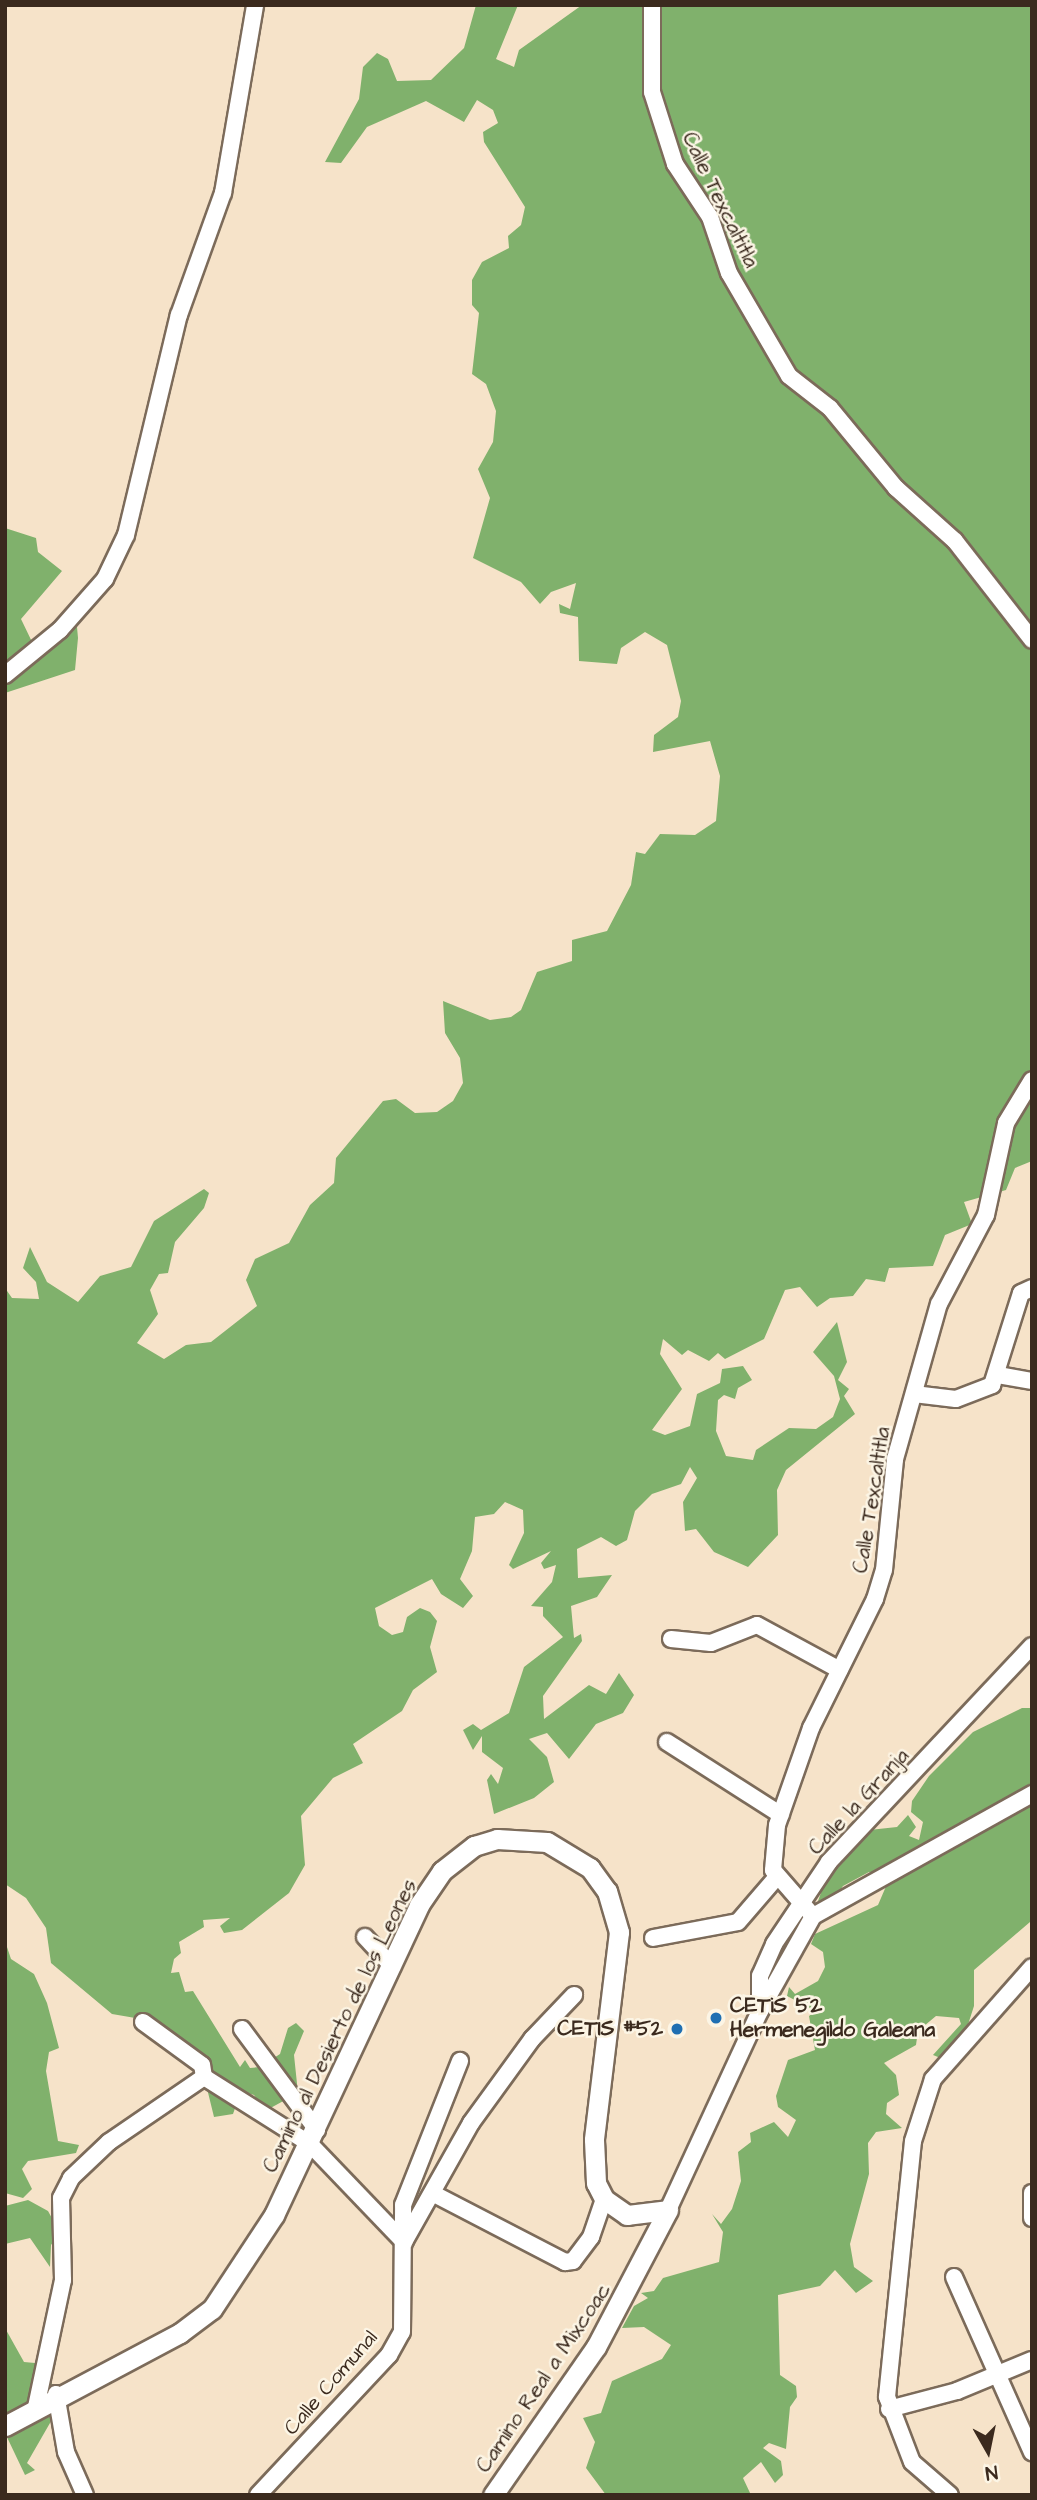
<!DOCTYPE html>
<style>
body{margin:0}
#map{position:relative;width:1037px;height:2500px;overflow:hidden;background:#f6e3c9;font-family:"Architects Daughter",sans-serif}
div>[style]{position:absolute}
[style*='--x']{left:calc(var(--x)*1px);top:calc(var(--y)*1px);width:calc(var(--w)*1px);rotate:calc(var(--a)*1deg)}
.forest>*{inset:0;background:#80b16c}
.roads{filter:drop-shadow(2px 0 #7c6b5a) drop-shadow(-2px 0 #7c6b5a) drop-shadow(0 2px #7c6b5a) drop-shadow(0 -2px #7c6b5a)}
.minor>*{height:16px;margin:-8px;padding:0 8px;transform-origin:8px;border-radius:8px;background:#fff}
.major>*{height:19px;margin:-9.5px;padding:0 9.5px;transform-origin:9.5px;border-radius:9.5px;background:#fff}
.dots>*{width:19px;height:19px;translate:-50% -50%;box-sizing:border-box;border:4px solid #fcf5e5;border-radius:50%}
span{translate:-50% -50%;white-space:nowrap;text-align:center;line-height:1.15;-webkit-text-stroke:5px #fcf5e5;paint-order:stroke}
.street-label{font-size:21px;color:#3b2a1e}
.poi-label{font-size:21px;color:#3b2a1e;font-weight:700}
.left{translate:0 -50%;text-align:left}
.right{translate:-100% -50%;text-align:right}
.frame{position:absolute;inset:0;border:7px solid #3b2a1e;pointer-events:none}
.north{position:absolute;left:953px;top:2416px;width:70px;height:70px;-webkit-text-stroke:5px #fcf5e5;paint-order:stroke;rotate:171deg;font-size:19px;font-weight:700;line-height:28px;text-align:center;color:#3b2a1e}
.north::after{content:'';display:block;margin:auto;width:24px;height:32px;background:#3b2a1e;clip-path:polygon(50% 0,100% 100%,50% 72%,0 100%)}
</style>
<div id="map">
<div class="forest">
<i style="clip-path:polygon(476px 5px,518px 5px,496px 59px,514px 67px,519px 50px,582px 5px,1032px 5px,1032px 1161px,1015px 1168px,1006px 1190px,964px 1202px,972px 1224px,945px 1235px,933px 1266px,889px 1268px,885px 1282px,866px 1279px,853px 1296px,830px 1298px,817px 1307px,800px 1287px,785px 1290px,764px 1339px,725px 1359px,718px 1353px,709px 1361px,688px 1350px,682px 1355px,663px 1339px,660px 1354px,682px 1389px,652px 1430px,665px 1435px,690px 1426px,697px 1394px,720px 1383px,722px 1369px,743px 1366px,752px 1380px,738px 1388px,735px 1399px,724px 1395px,718px 1400px,716px 1431px,726px 1456px,753px 1460px,756px 1450px,789px 1428px,816px 1429px,833px 1417px,840px 1399px,834px 1376px,813px 1352px,837px 1322px,847px 1362px,838px 1380px,849px 1389px,844px 1396px,855px 1414px,786px 1470px,777px 1490px,778px 1535px,748px 1567px,714px 1552px,696px 1529px,685px 1531px,683px 1502px,697px 1478px,690px 1467px,681px 1484px,652px 1494px,635px 1511px,627px 1540px,616px 1546px,601px 1537px,577px 1549px,578px 1578px,612px 1575px,597px 1597px,571px 1606px,574px 1638px,581px 1634px,582px 1641px,543px 1696px,544px 1719px,589px 1685px,606px 1694px,619px 1673px,634px 1695px,623px 1713px,596px 1724px,569px 1759px,547px 1733px,529px 1739px,547px 1757px,554px 1782px,534px 1798px,494px 1814px,487px 1780px,491px 1774px,498px 1784px,503px 1768px,482px 1752px,482px 1736px,473px 1750px,463px 1730px,473px 1724px,481px 1730px,509px 1713px,524px 1667px,563px 1637px,543px 1616px,543px 1607px,531px 1606px,552px 1582px,556px 1565px,544px 1569px,541px 1563px,551px 1551px,513px 1569px,509px 1565px,524px 1533px,523px 1510px,505px 1502px,494px 1514px,475px 1517px,472px 1551px,460px 1579px,473px 1596px,463px 1608px,441px 1594px,432px 1579px,375px 1608px,379px 1626px,392px 1635px,403px 1632px,407px 1617px,420px 1608px,430px 1612px,437px 1621px,430px 1647px,437px 1672px,413px 1690px,402px 1711px,353px 1744px,363px 1763px,333px 1778px,301px 1816px,305px 1865px,289px 1893px,242px 1930px,224px 1933px,220px 1926px,230px 1918px,203px 1920px,204px 1927px,179px 1942px,181px 1953px,174px 1959px,171px 1973px,179px 1972px,185px 1992px,193px 1991px,240px 2067px,245px 2060px,250px 2068px,260px 2067px,280px 2054px,288px 2028px,296px 2023px,304px 2031px,294px 2055px,298px 2093px,265px 2111px,254px 2095px,241px 2091px,233px 2114px,214px 2117px,201px 2064px,147px 2020px,112px 2014px,51px 1963px,46px 1928px,26px 1898px,5px 1884px,5px 1288px,12px 1298px,39px 1299px,36px 1282px,23px 1268px,30px 1247px,47px 1282px,78px 1302px,100px 1276px,131px 1267px,154px 1221px,204px 1189px,209px 1193px,204px 1208px,175px 1242px,168px 1273px,159px 1274px,150px 1290px,158px 1314px,137px 1343px,164px 1359px,186px 1345px,211px 1342px,257px 1306px,246px 1280px,255px 1259px,289px 1243px,310px 1205px,334px 1183px,336px 1158px,383px 1101px,396px 1099px,415px 1113px,437px 1112px,453px 1101px,463px 1083px,460px 1058px,445px 1033px,443px 1001px,490px 1020px,511px 1017px,521px 1010px,537px 972px,572px 961px,572px 940px,607px 931px,631px 885px,636px 852px,645px 854px,660px 834px,695px 835px,716px 821px,720px 776px,710px 741px,653px 752px,654px 735px,678px 717px,681px 701px,667px 645px,645px 632px,621px 648px,617px 664px,579px 661px,578px 617px,560px 613px,559px 604px,570px 609px,576px 583px,551px 592px,540px 604px,521px 582px,473px 558px,490px 498px,478px 469px,493px 442px,496px 411px,486px 384px,472px 374px,479px 313px,472px 305px,472px 280px,482px 262px,509px 248px,508px 236px,521px 225px,525px 207px,484px 142px,483px 132px,498px 123px,493px 110px,477px 100px,464px 122px,426px 101px,367px 127px,341px 163px,325px 162px,359px 99px,363px 67px,377px 53px,388px 59px,397px 81px,431px 80px,464px 48px)"></i>
<i style="clip-path:polygon(5px 528px,36px 538px,38px 552px,62px 571px,21px 619px,34px 646px,71px 628px,77px 627px,78px 638px,75px 670px,5px 693px)"></i>
<i style="clip-path:polygon(1022px 1708px,1032px 1708px,1030px 1922px,974px 1970px,974px 2006px,963px 2040px,943px 2059px,933px 2055px,961px 2024px,959px 2018px,936px 2016px,918px 2031px,916px 2045px,884px 2063px,896px 2075px,899px 2095px,887px 2103px,886px 2114px,902px 2128px,876px 2132px,868px 2143px,869px 2174px,850px 2244px,854px 2267px,873px 2281px,856px 2293px,835px 2270px,820px 2286px,778px 2295px,780px 2375px,796px 2386px,797px 2397px,790px 2407px,786px 2449px,769px 2443px,763px 2448px,781px 2461px,783px 2475px,775px 2483px,761px 2462px,743px 2478px,751px 2495px,606px 2495px,586px 2468px,595px 2442px,583px 2418px,601px 2413px,612px 2381px,662px 2359px,671px 2345px,644px 2327px,622px 2328px,634px 2306px,648px 2298px,641px 2293px,654px 2291px,663px 2278px,719px 2262px,723px 2232px,712px 2214px,721px 2224px,732px 2209px,741px 2181px,738px 2152px,751px 2142px,750px 2133px,774px 2122px,788px 2137px,796px 2120px,778px 2107px,776px 2096px,788px 2060px,815px 2050px,809px 2016px,816px 2011px,787px 1996px,789px 1987px,795px 1994px,818px 1981px,825px 1967px,823px 1952px,811px 1944px,815px 1934px,878px 1905px,887px 1884px,869px 1872px,843px 1886px,823px 1915px,818px 1901px,827px 1876px,860px 1831px,897px 1827px,908px 1815px,916px 1827px,909px 1836px,919px 1840px,923px 1822px,911px 1812px,912px 1801px,929px 1776px,973px 1732px)"></i>
<i style="clip-path:polygon(5px 1941px,11px 1959px,34px 1974px,47px 2003px,59px 2048px,49px 2052px,46px 2071px,58px 2141px,79px 2145px,76px 2153px,28px 2161px,22px 2169px,32px 2189px,23px 2198px,5px 2193px)"></i>
<i style="clip-path:polygon(28px 2200px,48px 2211px,60px 2233px,51px 2245px,50px 2267px,30px 2238px,5px 2244px,5px 2206px)"></i>
<i style="clip-path:polygon(5px 2328px,24px 2362px,46px 2364px,55px 2395px,50px 2423px,27px 2463px,35px 2470px,25px 2475px,5px 2433px)"></i>
</div>
<div class="roads">
<div class="minor">
<i style="--x:652;--y:5;--w:87;--a:90"></i>
<i style="--x:652;--y:92;--w:76;--a:72.3"></i>
<i style="--x:675;--y:164;--w:64;--a:56.6"></i>
<i style="--x:710;--y:217;--w:59;--a:71.3"></i>
<i style="--x:729;--y:273;--w:119;--a:59.8"></i>
<i style="--x:789;--y:376;--w:52;--a:38"></i>
<i style="--x:830;--y:408;--w:104;--a:50.5"></i>
<i style="--x:896;--y:488;--w:79;--a:41.9"></i>
<i style="--x:955;--y:541;--w:125;--a:52.1"></i>
<i style="--x:5;--y:675;--w:71;--a:-39.3"></i>
<i style="--x:60;--y:630;--w:68;--a:-48.6"></i>
<i style="--x:105;--y:579;--w:49;--a:-64.5"></i>
<i style="--x:126;--y:535;--w:226;--a:-76.5"></i>
<i style="--x:179;--y:315;--w:130;--a:-70.2"></i>
<i style="--x:223;--y:193;--w:191;--a:-80.3"></i>
<i style="--x:998;--y:1375;--w:35;--a:10"></i>
<i style="--x:914;--y:1394;--w:42;--a:6.8"></i>
<i style="--x:956;--y:1399;--w:39;--a:-21"></i>
<i style="--x:992;--y:1385;--w:96;--a:-72.5"></i>
<i style="--x:1021;--y:1293;--w:12;--a:-24"></i>
<i style="--x:671;--y:1639;--w:40;--a:5.7"></i>
<i style="--x:711;--y:1643;--w:49;--a:-21.4"></i>
<i style="--x:757;--y:1625;--w:94;--a:28.5"></i>
<i style="--x:667;--y:1742;--w:135;--a:32.6"></i>
<i style="--x:813;--y:1916;--w:61;--a:-131"></i>
<i style="--x:773;--y:1870;--w:45;--a:-84.9"></i>
<i style="--x:777;--y:1825;--w:103;--a:-70.7"></i>
<i style="--x:811;--y:1728;--w:144;--a:-63.6"></i>
<i style="--x:875;--y:1599;--w:30;--a:-73"></i>
<i style="--x:884;--y:1570;--w:112;--a:-84.3"></i>
<i style="--x:895;--y:1459;--w:161;--a:-74.2"></i>
<i style="--x:939;--y:1304;--w:101;--a:-62.2"></i>
<i style="--x:986;--y:1215;--w:94;--a:-77.7"></i>
<i style="--x:1006;--y:1123;--w:50;--a:-58.8"></i>
<i style="--x:365;--y:1937;--w:40;--a:47"></i>
<i style="--x:653;--y:1938;--w:86;--a:-10.7"></i>
<i style="--x:738;--y:1922;--w:58;--a:-49.2"></i>
<i style="--x:760;--y:2008;--w:32;--a:-90"></i>
<i style="--x:760;--y:1976;--w:35;--a:-66"></i>
<i style="--x:774;--y:1944;--w:99;--a:-56.1"></i>
<i style="--x:829;--y:1862;--w:296;--a:-46.8"></i>
<i style="--x:242;--y:2029;--w:126;--a:53.4"></i>
<i style="--x:204;--y:2077;--w:125;--a:32.3"></i>
<i style="--x:310;--y:2144;--w:136;--a:46.2"></i>
<i style="--x:1032;--y:2193;--w:25;--a:90"></i>
<i style="--x:434;--y:2194;--w:148;--a:27.4"></i>
<i style="--x:565;--y:2262;--w:8;--a:-7"></i>
<i style="--x:573;--y:2261;--w:30;--a:-53"></i>
<i style="--x:591;--y:2237;--w:40;--a:-71.1"></i>
<i style="--x:668;--y:2210;--w:219;--a:-65.2"></i>
<i style="--x:760;--y:2011;--w:109;--a:-60.8"></i>
<i style="--x:813;--y:1916;--w:251;--a:-29.1"></i>
<i style="--x:404;--y:2242;--w:137;--a:-60.6"></i>
<i style="--x:471;--y:2123;--w:104;--a:-54"></i>
<i style="--x:532;--y:2039;--w:61;--a:-46.3"></i>
<i style="--x:954;--y:2277;--w:192;--a:66"></i>
<i style="--x:56;--y:2394;--w:59;--a:80.2"></i>
<i style="--x:66;--y:2452;--w:47;--a:66.2"></i>
<i style="--x:36;--y:2407;--w:130;--a:-78"></i>
<i style="--x:63;--y:2280;--w:82;--a:-91.4"></i>
<i style="--x:61;--y:2198;--w:22;--a:-63"></i>
<i style="--x:71;--y:2178;--w:52;--a:-43.5"></i>
<i style="--x:109;--y:2142;--w:115;--a:-34.4"></i>
<i style="--x:204;--y:2077;--w:12;--a:-99"></i>
<i style="--x:202;--y:2065;--w:73;--a:-143.9"></i>
<i style="--x:889;--y:2409;--w:70;--a:-14.8"></i>
<i style="--x:957;--y:2391;--w:81;--a:-22.5"></i>
<i style="--x:258;--y:2495;--w:192;--a:-46.9"></i>
<i style="--x:389;--y:2355;--w:26;--a:-61"></i>
<i style="--x:402;--y:2332;--w:127;--a:-89.5"></i>
<i style="--x:403;--y:2205;--w:155;--a:-68.4"></i>
<i style="--x:950;--y:2495;--w:50;--a:-139"></i>
<i style="--x:912;--y:2462;--w:70;--a:-111"></i>
<i style="--x:887;--y:2397;--w:257;--a:-84.2"></i>
<i style="--x:913;--y:2141;--w:65;--a:-72.1"></i>
<i style="--x:933;--y:2079;--w:149;--a:-48.5"></i>
</div>
<div class="major">
<i style="--x:5;--y:2426;--w:198;--a:-28"></i>
<i style="--x:180;--y:2333;--w:40;--a:-37"></i>
<i style="--x:212;--y:2309;--w:113;--a:-56.6"></i>
<i style="--x:274;--y:2215;--w:342;--a:-64.9"></i>
<i style="--x:419;--y:1905;--w:41;--a:-55.9"></i>
<i style="--x:442;--y:1871;--w:41;--a:-38"></i>
<i style="--x:474;--y:1846;--w:24;--a:-17"></i>
<i style="--x:497;--y:1839;--w:50;--a:3.4"></i>
<i style="--x:547;--y:1842;--w:50;--a:31.2"></i>
<i style="--x:590;--y:1868;--w:29;--a:54"></i>
<i style="--x:607;--y:1891;--w:43;--a:73.7"></i>
<i style="--x:619;--y:1932;--w:209;--a:96.9"></i>
<i style="--x:594;--y:2140;--w:43;--a:87.3"></i>
<i style="--x:596;--y:2183;--w:18;--a:63"></i>
<i style="--x:604;--y:2199;--w:28;--a:35"></i>
<i style="--x:627;--y:2215;--w:41;--a:-7"></i>
<i style="--x:493;--y:2495;--w:180;--a:-55.2"></i>
<i style="--x:596;--y:2347;--w:155;--a:-62.3"></i>
</div>
</div>
<div class="dots">
<i style="left:716px;top:2018px;background:#1f6fb2"></i>
<i style="left:677px;top:2029px;background:#1f6fb2"></i>
</div>
<div class="street-label">
<span style="left:720px;top:200px;rotate:64deg">Calle Texcaltitla</span>
<span style="left:872px;top:1500px;rotate:-81deg">Calle Texcaltitla</span>
<span style="left:859px;top:1802px;rotate:-47deg">Calle la Granja</span>
<span style="left:340px;top:2026px;rotate:-64deg">Camino al Desierto de los Leones</span>
<span style="left:544px;top:2378px;rotate:-56deg">Camino Real a Mixcoac</span>
<span style="left:331px;top:2383px;rotate:-49deg">Calle Comunal</span>
</div>
<div class="poi-label">
<span class="left" style="left:730px;top:2018px">CETiS 52<br>Hermenegildo Galeana</span>
<span class="right" style="left:663px;top:2029px">CETIS #52</span>
</div>
<div class="frame"></div>
<div class="north">N</div>
</div>
